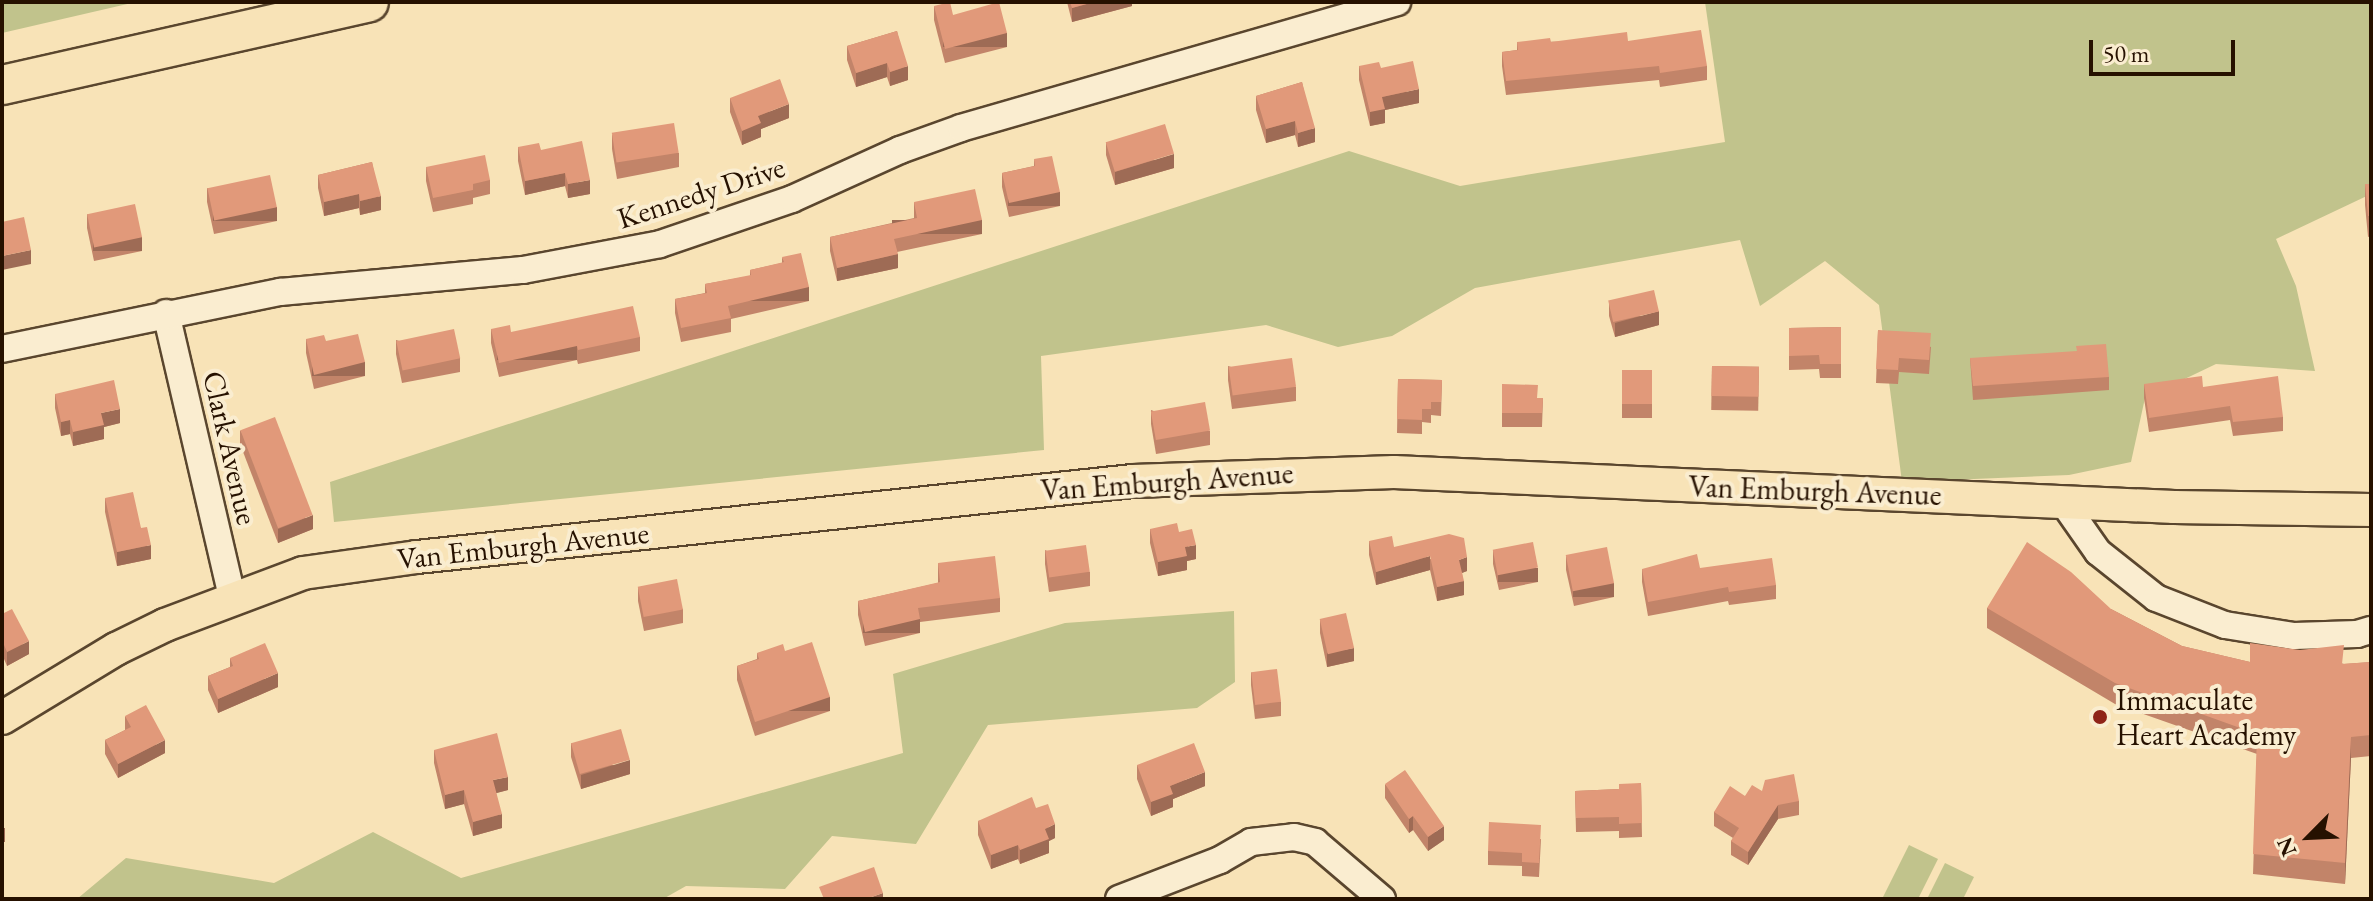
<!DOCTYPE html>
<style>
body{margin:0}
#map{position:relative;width:2373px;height:901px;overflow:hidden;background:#f8e3b7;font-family:"EB Garamond",serif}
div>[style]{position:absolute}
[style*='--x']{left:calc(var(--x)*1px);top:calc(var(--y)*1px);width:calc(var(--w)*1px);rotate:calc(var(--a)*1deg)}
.green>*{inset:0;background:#c1c38c}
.roads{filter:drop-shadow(2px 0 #5a462e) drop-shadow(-2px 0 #5a462e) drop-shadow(0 2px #5a462e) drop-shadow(0 -2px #5a462e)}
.minor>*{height:26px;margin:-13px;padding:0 13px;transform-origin:13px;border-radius:13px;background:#faedd0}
.major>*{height:32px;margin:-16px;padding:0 16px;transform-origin:16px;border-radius:16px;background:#f8e3b7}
.highway>*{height:38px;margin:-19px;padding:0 19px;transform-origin:19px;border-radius:19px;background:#f8e3b7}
.wall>*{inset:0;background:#c28469;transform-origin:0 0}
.shaded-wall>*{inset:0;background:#9e6b55;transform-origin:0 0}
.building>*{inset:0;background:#e1997a;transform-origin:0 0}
.dots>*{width:22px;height:22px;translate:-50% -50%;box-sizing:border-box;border:4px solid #faedd0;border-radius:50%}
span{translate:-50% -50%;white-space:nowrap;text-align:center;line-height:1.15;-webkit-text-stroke:8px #faedd0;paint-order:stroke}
.street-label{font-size:30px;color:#261100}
.poi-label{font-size:30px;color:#261100}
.left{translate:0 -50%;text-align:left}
.frame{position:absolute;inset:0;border:4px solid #261100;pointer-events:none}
.north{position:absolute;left:2269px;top:797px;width:80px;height:80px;-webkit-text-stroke:6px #faedd0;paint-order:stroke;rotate:246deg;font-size:22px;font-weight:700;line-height:32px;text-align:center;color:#261100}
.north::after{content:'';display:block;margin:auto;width:28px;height:36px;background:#261100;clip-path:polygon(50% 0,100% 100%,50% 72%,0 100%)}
.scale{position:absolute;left:2089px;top:40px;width:146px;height:36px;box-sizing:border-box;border:4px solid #261100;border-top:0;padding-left:10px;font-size:24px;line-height:28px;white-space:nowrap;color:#261100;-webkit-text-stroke:6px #faedd0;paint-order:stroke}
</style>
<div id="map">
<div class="green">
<i style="clip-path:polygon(2px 2px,136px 2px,2px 33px)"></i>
<i style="clip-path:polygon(1705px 2px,2371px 2px,2371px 194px,2276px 239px,2296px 286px,2315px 371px,2216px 364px,2145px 398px,2131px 462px,2069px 475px,1902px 482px,1879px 305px,1825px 261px,1760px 306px,1740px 240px,1475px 288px,1392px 336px,1338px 347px,1266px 325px,1041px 356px,1044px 450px,334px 522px,330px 482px,1349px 151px,1460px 186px,1725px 142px)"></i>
<i style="clip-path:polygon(1234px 611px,1235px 682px,1197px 708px,988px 725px,916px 844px,832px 836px,785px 889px,686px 886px,663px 899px,77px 899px,126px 858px,274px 883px,373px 832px,461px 878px,903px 753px,893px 674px,1065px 623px)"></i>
<i style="clip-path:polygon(1909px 845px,1938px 859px,1918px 899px,1882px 899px)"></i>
<i style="clip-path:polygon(1945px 863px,1974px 877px,1963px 899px,1927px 899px)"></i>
</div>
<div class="roads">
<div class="minor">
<i style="--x:166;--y:313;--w:292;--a:76.9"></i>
<i style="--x:2;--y:349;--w:284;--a:-11.6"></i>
<i style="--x:280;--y:292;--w:244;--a:-5.2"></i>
<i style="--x:523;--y:270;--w:139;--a:-10.7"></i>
<i style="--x:660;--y:244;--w:139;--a:-18.8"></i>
<i style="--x:792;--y:199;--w:119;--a:-24.4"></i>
<i style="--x:900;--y:150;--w:65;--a:-19.8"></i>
<i style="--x:961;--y:128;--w:454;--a:-16.1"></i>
<i style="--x:2063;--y:502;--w:61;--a:55"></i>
<i style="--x:2098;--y:552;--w:74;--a:38.4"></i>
<i style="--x:2156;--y:598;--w:74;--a:21.4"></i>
<i style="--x:2225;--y:625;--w:70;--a:9.1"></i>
<i style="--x:2294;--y:636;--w:63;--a:-1.8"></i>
<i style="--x:2357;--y:634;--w:15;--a:-16"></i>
<i style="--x:1119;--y:899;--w:108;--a:-21.1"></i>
<i style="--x:1220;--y:860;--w:36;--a:-30"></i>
<i style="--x:1251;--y:842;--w:43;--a:-6.6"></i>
<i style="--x:1294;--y:837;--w:22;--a:13"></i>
<i style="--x:1315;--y:842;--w:88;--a:40.4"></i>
</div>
<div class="major">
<i style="--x:2;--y:718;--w:133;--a:-31.2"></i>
<i style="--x:116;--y:649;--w:55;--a:-26.1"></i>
<i style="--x:165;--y:625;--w:147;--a:-20.6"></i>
<i style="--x:303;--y:573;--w:115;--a:-8"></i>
<i style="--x:417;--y:557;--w:720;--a:-6.06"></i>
<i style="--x:1133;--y:481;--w:261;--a:-2"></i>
<i style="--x:1394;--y:472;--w:781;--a:2.57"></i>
<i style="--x:2174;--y:507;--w:197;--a:0.9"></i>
</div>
<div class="highway">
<i style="--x:2;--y:85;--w:376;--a:-12.7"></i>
</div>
</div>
<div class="wall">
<i style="clip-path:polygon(1067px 2px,1132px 2px,1132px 6px,1072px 22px)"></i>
<i style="clip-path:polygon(934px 6px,953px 15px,1007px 47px,945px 63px,934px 20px)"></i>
<i style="clip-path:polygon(897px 31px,908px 80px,890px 86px,887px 77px,856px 87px,847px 60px,847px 46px)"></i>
<i style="clip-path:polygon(1628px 41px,1707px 66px,1707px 80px,1660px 87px,1659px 80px,1506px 95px,1502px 66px,1502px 52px,1517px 50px,1517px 42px)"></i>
<i style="clip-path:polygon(1359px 66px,1381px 68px,1419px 103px,1385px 110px,1385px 123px,1370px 126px,1359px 80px)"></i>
<i style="clip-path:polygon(1302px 82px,1315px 142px,1298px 147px,1295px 135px,1266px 143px,1256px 110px,1256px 96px)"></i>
<i style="clip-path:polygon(730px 98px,789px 118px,761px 129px,761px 137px,742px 145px,730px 112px)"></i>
<i style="clip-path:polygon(612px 135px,679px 153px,679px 167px,617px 179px,612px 149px)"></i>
<i style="clip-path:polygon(1106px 142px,1174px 168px,1115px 185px,1106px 155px)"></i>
<i style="clip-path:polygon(518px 147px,541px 150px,590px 194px,568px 198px,565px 186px,525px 195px,518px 161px)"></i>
<i style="clip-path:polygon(1034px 159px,1060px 206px,1009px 217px,1002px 187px,1002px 173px,1034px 166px)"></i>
<i style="clip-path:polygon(372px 162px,381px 210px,360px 215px,359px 208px,324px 216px,318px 188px,318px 175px)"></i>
<i style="clip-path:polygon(426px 167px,490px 180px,490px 194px,473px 198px,473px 204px,433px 212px,426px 181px)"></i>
<i style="clip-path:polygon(2365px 184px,2371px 184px,2371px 236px,2368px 237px,2365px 205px)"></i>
<i style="clip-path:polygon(207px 188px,277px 221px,214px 234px,207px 202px)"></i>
<i style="clip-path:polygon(914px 202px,982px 234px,897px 252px,898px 268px,837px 281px,830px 251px,830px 237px,914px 218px)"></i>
<i style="clip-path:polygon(87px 214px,142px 251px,94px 261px,87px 228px)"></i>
<i style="clip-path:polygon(782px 257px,809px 301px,731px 319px,731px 332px,681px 342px,675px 313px,675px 299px,705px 293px,705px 284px,750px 276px,750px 270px,782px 263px)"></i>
<i style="clip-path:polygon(1609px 302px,1659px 325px,1615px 337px,1609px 316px)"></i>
<i style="clip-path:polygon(1841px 327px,1841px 378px,1820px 378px,1819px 369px,1789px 370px,1789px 328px)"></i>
<i style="clip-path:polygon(491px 329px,511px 332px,640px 337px,640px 351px,578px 364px,577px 360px,499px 377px,491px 343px)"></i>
<i style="clip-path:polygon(1878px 330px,1931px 347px,1929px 374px,1899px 372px,1898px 384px,1876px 383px)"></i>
<i style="clip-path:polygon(306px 339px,326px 341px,365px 376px,314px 389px,306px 353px)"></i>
<i style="clip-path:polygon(396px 340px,460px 358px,460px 372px,402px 383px,396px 354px)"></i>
<i style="clip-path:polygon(1970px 358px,2109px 377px,2109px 390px,1973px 400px)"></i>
<i style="clip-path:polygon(1228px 366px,1296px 387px,1296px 401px,1232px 409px,1228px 380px)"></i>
<i style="left:1712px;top:366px;width:47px;height:44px;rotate:1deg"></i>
<i style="left:1652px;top:370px;width:48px;height:30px;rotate:90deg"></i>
<i style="clip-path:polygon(1398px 379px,1442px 380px,1441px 416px,1431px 415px,1431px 423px,1422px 422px,1422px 434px,1397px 433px)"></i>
<i style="clip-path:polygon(1502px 384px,1537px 398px,1543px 398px,1542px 427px,1502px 427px)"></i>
<i style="clip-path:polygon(2144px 384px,2203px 387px,2283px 417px,2283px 431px,2233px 436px,2230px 420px,2149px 432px,2144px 398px)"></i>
<i style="clip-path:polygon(55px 394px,120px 423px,104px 427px,104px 439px,73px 446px,70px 434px,61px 436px,55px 408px)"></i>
<i style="clip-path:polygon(1151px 410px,1210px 431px,1210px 445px,1156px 454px,1151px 424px)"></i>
<i style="clip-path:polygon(240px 430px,313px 529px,278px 543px,240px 444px)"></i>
<i style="clip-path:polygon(105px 498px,141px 528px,151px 559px,117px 566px,105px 512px)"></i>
<i style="clip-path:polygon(1150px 529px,1179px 532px,1196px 559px,1187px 561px,1187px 570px,1158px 576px,1150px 543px)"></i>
<i style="clip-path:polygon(1369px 541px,1394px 547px,1467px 571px,1462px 573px,1464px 595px,1437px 601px,1430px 570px,1376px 585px,1369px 555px)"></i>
<i style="clip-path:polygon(1045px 550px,1090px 572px,1090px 586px,1049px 592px,1045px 564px)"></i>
<i style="clip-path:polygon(1493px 550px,1538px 582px,1499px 590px,1493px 564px)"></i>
<i style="clip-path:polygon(1566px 556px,1614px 597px,1574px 606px,1566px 570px)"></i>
<i style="clip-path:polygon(938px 563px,1000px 598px,1000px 612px,920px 622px,920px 633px,865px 646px,858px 615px,858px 601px,938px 583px)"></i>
<i style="clip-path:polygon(1700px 568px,1776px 585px,1776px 599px,1729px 605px,1728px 601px,1648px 616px,1642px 582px,1642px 569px)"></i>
<i style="clip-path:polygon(638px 587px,683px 609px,683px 623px,644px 631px,638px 601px)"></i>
<i style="clip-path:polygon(1987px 608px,2111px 609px,2182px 646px,2250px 662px,2300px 650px,2344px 664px,2371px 662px,2371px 756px,2351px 758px,2345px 884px,2253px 874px,2257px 754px,2115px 704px,1987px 628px)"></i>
<i style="clip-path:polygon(2px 614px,29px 654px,7px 666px,4px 659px,2px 660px)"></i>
<i style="clip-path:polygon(1320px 619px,1354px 661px,1327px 667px,1320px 633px)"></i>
<i style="clip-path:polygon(785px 651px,830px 711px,755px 736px,737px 680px,737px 666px,757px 659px,757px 653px)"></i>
<i style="clip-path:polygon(230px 658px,278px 687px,218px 713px,208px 690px,208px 676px,230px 667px)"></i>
<i style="clip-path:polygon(1251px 672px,1281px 702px,1281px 716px,1255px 719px,1251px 685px)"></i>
<i style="clip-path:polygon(125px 716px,165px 753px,118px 778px,105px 754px,105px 740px,125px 730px)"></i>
<i style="clip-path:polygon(571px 743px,630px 774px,581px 789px,571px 757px)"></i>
<i style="clip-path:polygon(434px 750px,508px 790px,496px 793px,502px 828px,473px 836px,464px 804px,445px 809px,434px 763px)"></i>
<i style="clip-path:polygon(1137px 765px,1205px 786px,1173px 799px,1173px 807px,1151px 816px,1137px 779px)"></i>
<i style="clip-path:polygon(1641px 783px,1642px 837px,1619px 838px,1619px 831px,1576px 832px,1575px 791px,1619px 789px)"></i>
<i style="clip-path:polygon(1385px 784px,1444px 840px,1428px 851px,1413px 830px,1409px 833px,1385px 798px)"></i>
<i style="clip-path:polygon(1762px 791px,1799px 801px,1799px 815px,1778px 819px,1748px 865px,1731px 855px,1731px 841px,1733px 838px,1714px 826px,1714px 812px,1745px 796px)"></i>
<i style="clip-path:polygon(1036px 808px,1055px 838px,1049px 841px,1049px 853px,1020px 864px,1018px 859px,991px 869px,978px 835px,978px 821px)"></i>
<i style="clip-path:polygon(1541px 839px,1539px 877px,1522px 876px,1522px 866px,1488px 865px,1488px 851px)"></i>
</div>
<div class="shaded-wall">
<i style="clip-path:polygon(1094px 2px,1132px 2px,1132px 6px,1072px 22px,1072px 8px)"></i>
<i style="left:1007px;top:33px;width:14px;height:64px;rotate:90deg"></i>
<i style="clip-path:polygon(887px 63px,887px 77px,856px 87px,856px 73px)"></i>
<i style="clip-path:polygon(908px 66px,908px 80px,890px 86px,890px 72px)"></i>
<i style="clip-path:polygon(1419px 89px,1419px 103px,1385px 110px,1385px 123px,1370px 126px,1370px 112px,1382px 97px)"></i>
<i style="clip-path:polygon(789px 104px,789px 118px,761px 129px,761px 137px,742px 145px,742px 131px,758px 116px)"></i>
<i style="clip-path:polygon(1295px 121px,1295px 135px,1266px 143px,1266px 129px)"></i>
<i style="clip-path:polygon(1315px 128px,1315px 142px,1298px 147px,1298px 133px)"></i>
<i style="clip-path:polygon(1174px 154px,1174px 168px,1115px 185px,1115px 172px)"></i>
<i style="clip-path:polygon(565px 173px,565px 186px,525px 195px,525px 181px)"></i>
<i style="clip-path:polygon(590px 180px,590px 194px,568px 198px,568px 184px)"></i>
<i style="left:1060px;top:192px;width:14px;height:52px;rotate:90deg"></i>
<i style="clip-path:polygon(359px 194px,359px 208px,324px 216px,324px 202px)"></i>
<i style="clip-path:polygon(381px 196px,381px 210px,360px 215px,360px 201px)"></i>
<i style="left:277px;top:207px;width:14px;height:64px;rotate:90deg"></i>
<i style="left:982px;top:220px;width:14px;height:90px;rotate:90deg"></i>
<i style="left:142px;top:237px;width:14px;height:49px;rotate:90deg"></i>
<i style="clip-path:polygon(31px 250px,31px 264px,2px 270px,2px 256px)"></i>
<i style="clip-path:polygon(898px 254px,898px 268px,837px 281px,837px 268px)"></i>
<i style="left:809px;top:287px;width:14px;height:83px;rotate:90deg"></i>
<i style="clip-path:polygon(1659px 311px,1659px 325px,1615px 337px,1615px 323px)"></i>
<i style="left:577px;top:346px;width:14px;height:80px;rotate:90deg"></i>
<i style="left:365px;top:362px;width:14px;height:53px;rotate:90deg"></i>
<i style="clip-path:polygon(120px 409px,120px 423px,104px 427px,104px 439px,73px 446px,73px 432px,101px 413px)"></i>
<i style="clip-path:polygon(70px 420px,70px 434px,61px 436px,61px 422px)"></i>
<i style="clip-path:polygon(313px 515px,313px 529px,278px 543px,278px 529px)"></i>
<i style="clip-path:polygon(151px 545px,151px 559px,117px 566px,117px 552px)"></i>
<i style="clip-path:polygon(1196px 545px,1196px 559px,1187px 561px,1187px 570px,1158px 576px,1158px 562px,1185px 547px)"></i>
<i style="clip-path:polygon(1430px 556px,1430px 570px,1376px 585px,1376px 572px)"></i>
<i style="clip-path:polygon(1467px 557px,1467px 571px,1459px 574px,1459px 560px)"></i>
<i style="left:1538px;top:568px;width:14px;height:40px;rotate:90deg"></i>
<i style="clip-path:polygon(1464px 581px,1464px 595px,1437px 601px,1437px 587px)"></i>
<i style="left:1614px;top:583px;width:14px;height:41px;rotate:90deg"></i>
<i style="left:920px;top:619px;width:14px;height:57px;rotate:90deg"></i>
<i style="clip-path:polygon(29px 641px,29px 654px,7px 666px,7px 652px)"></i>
<i style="left:4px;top:645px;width:14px;height:2px;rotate:90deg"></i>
<i style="clip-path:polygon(1354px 648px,1354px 661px,1327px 667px,1327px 653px)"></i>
<i style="clip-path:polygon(278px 673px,278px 687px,218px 713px,218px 699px)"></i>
<i style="left:830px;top:697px;width:14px;height:79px;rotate:90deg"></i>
<i style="clip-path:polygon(2351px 737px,2351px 758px,2345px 884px,2345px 863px)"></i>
<i style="clip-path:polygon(165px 740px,165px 753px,118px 778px,118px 764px)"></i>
<i style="clip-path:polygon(630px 760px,630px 774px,581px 789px,581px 775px)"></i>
<i style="clip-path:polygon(1205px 772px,1205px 786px,1173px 799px,1173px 807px,1151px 816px,1151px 802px,1170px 786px)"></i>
<i style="clip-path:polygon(508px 777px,508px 790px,493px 794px,493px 780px)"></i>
<i style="clip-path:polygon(464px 790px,464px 804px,445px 809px,445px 795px)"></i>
<i style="clip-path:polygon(1778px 805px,1778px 819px,1748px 865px,1748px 852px)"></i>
<i style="clip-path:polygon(502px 814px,502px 828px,473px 836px,473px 822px)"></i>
<i style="clip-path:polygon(1413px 816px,1413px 830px,1409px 833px,1409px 819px)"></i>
<i style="clip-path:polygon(1055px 824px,1055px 838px,1049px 841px,1049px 853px,1020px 864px,1020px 850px,1045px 829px)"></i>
<i style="clip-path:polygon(1444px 826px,1444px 840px,1428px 851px,1428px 837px)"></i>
<i style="left:5px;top:828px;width:14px;height:3px;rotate:90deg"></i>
<i style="clip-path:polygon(1018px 845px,1018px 859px,991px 869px,991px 855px)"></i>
<i style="clip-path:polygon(883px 893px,883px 899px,866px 899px)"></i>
</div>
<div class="building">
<i style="clip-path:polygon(950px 2px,953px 15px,999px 2px,1007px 33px,945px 49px,934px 6px)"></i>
<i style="clip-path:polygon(1070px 2px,1094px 2px,1072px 8px)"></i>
<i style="clip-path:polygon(1701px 30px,1707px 66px,1660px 73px,1659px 66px,1506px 81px,1502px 52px,1518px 50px,1517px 42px,1550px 38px,1551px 42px,1627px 32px,1628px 41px)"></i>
<i style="clip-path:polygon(897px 31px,908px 66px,890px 72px,887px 63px,856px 73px,847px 46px)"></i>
<i style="clip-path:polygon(1413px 61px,1419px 89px,1382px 97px,1385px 109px,1370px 112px,1359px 66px,1379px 62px,1381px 68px)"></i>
<i style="clip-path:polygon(780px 79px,789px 104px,758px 116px,761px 123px,742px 131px,730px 98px)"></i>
<i style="clip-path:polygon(1302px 82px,1315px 128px,1298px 133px,1295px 121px,1266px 129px,1256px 96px)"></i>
<i style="left:674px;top:123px;width:30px;height:63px;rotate:81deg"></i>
<i style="left:1165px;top:124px;width:31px;height:62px;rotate:73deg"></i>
<i style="clip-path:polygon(582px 141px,590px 180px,568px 184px,565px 173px,525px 181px,518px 147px,539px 143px,541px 150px)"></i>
<i style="clip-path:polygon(485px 155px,490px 180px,473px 184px,473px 190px,433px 198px,426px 167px)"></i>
<i style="clip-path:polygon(1052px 156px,1060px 192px,1009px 203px,1002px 173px,1035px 166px,1034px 159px)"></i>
<i style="clip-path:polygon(372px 162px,381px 196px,360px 201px,359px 194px,324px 202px,318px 175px)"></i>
<i style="left:270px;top:175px;width:33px;height:64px;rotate:78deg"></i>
<i style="clip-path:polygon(2365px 184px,2371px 184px,2371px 216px,2368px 216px)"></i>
<i style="clip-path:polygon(975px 189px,982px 220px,894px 239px,898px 254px,837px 268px,830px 237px,917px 218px,914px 202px)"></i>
<i style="left:135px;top:204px;width:34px;height:49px;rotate:78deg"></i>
<i style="clip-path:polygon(24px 217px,31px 250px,2px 256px,2px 222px)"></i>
<i style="clip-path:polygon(801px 253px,809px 287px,728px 306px,731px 318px,681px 328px,675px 299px,707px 293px,705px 284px,751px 275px,750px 270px,784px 262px,782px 257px)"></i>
<i style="left:1654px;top:290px;width:22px;height:47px;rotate:77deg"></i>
<i style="clip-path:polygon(633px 306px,640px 337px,578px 350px,577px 346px,499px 363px,491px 329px,510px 325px,511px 332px)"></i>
<i style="clip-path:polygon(1841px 327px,1841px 364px,1820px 364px,1819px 355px,1789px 356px,1789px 328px)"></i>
<i style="left:454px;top:329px;width:30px;height:59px;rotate:78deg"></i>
<i style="clip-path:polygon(1878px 330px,1931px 333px,1929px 360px,1899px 358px,1898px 370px,1876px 369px)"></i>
<i style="clip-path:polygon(358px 334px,365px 362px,314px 375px,306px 339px,324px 335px,326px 341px)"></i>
<i style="clip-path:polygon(2106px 344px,2109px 377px,1973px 386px,1970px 358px,2077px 351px,2076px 346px)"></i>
<i style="left:1292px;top:358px;width:29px;height:64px;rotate:82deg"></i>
<i style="left:1712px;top:366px;width:47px;height:30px;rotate:1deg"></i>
<i style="left:1652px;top:370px;width:34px;height:30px;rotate:90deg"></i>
<i style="clip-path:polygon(2202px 376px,2203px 387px,2278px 376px,2283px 417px,2233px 422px,2230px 406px,2149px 418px,2144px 384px)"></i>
<i style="clip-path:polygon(1398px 379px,1442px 380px,1441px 402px,1431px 402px,1431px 409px,1422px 409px,1422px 420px,1397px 419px)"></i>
<i style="clip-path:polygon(114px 380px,120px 409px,101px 413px,104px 425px,73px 432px,70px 420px,61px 422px,55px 394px)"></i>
<i style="clip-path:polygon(1502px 384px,1538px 385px,1537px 398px,1543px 398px,1542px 413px,1502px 413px)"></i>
<i style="left:1205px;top:402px;width:29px;height:55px;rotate:80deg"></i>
<i style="left:275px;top:417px;width:105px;height:37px;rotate:69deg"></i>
<i style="clip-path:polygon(133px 492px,141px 528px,147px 527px,151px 545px,117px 552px,105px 498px)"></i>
<i style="clip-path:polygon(1177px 523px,1179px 532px,1192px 529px,1196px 545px,1185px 547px,1187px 556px,1158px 562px,1150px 529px)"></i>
<i style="clip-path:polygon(1449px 534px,1464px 538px,1467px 557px,1459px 560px,1464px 581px,1437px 587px,1430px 556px,1376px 572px,1369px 541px,1392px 536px,1394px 547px)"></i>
<i style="left:1533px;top:542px;width:26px;height:41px;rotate:79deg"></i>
<i style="clip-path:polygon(2027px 542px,2071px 572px,2111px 609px,2182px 646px,2250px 662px,2250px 643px,2300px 650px,2344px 645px,2342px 664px,2371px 662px,2371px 735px,2351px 737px,2345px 863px,2253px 854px,2257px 734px,2115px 683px,1987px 608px)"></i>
<i style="left:1086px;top:545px;width:27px;height:41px;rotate:82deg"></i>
<i style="left:1607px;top:547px;width:37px;height:42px;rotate:79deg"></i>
<i style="clip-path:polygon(1697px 554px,1700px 568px,1772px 558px,1776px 585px,1729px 592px,1728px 587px,1648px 602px,1642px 569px)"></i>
<i style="clip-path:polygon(995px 556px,1000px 598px,918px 608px,920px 619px,865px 632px,858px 601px,940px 582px,938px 563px)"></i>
<i style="left:677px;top:579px;width:31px;height:40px;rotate:79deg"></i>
<i style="clip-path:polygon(12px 609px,29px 641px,7px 652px,4px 645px,2px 646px,2px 614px)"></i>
<i style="left:1346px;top:613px;width:36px;height:27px;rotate:77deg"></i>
<i style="clip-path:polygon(812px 642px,830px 697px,755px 722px,737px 666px,759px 659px,757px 653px,783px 644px,785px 651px)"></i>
<i style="clip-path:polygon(265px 643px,278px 673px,218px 699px,208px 676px,233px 666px,230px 658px)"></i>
<i style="left:1277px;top:669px;width:33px;height:26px;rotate:83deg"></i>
<i style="clip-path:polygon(146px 705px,165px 740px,118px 764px,105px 740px,131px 727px,125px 716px)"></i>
<i style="left:621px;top:729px;width:32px;height:52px;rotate:74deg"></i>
<i style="clip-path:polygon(497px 733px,508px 777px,493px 780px,502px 814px,473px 822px,464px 790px,445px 795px,434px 750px)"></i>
<i style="clip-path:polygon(1194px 743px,1205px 772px,1170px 786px,1173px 794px,1151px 802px,1137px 765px)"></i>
<i style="clip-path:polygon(1405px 770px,1444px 826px,1428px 837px,1413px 816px,1409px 819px,1385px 784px)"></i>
<i style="clip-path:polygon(1794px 774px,1799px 801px,1778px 805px,1748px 852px,1731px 841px,1739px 828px,1714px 812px,1730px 786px,1745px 796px,1752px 785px,1762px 791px,1765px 780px)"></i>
<i style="clip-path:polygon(1641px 783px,1642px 823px,1619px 824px,1619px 817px,1576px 818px,1575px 791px,1619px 789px,1619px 784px)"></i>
<i style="clip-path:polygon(1032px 797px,1036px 808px,1048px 804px,1055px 824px,1045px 829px,1049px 839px,1020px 850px,1018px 845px,991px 855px,978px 821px)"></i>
<i style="clip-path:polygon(1489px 822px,1541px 825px,1539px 863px,1522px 862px,1522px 853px,1488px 851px)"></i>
<i style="clip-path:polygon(874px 867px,883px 893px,866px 899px,824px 899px,819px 887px)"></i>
</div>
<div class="dots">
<i style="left:2100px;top:717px;background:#8f2418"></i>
</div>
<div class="street-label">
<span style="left:701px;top:193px;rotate:-18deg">Kennedy Drive</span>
<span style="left:230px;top:448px;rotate:77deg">Clark Avenue</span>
<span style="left:1167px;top:482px;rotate:-4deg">Van Emburgh Avenue</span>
<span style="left:1815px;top:491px;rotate:2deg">Van Emburgh Avenue</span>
<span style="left:523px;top:546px;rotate:-6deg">Van Emburgh Avenue</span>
</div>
<div class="poi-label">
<span class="left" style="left:2116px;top:717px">Immaculate<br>Heart Academy</span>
</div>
<div class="frame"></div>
<div class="north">N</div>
<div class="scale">50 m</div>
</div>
